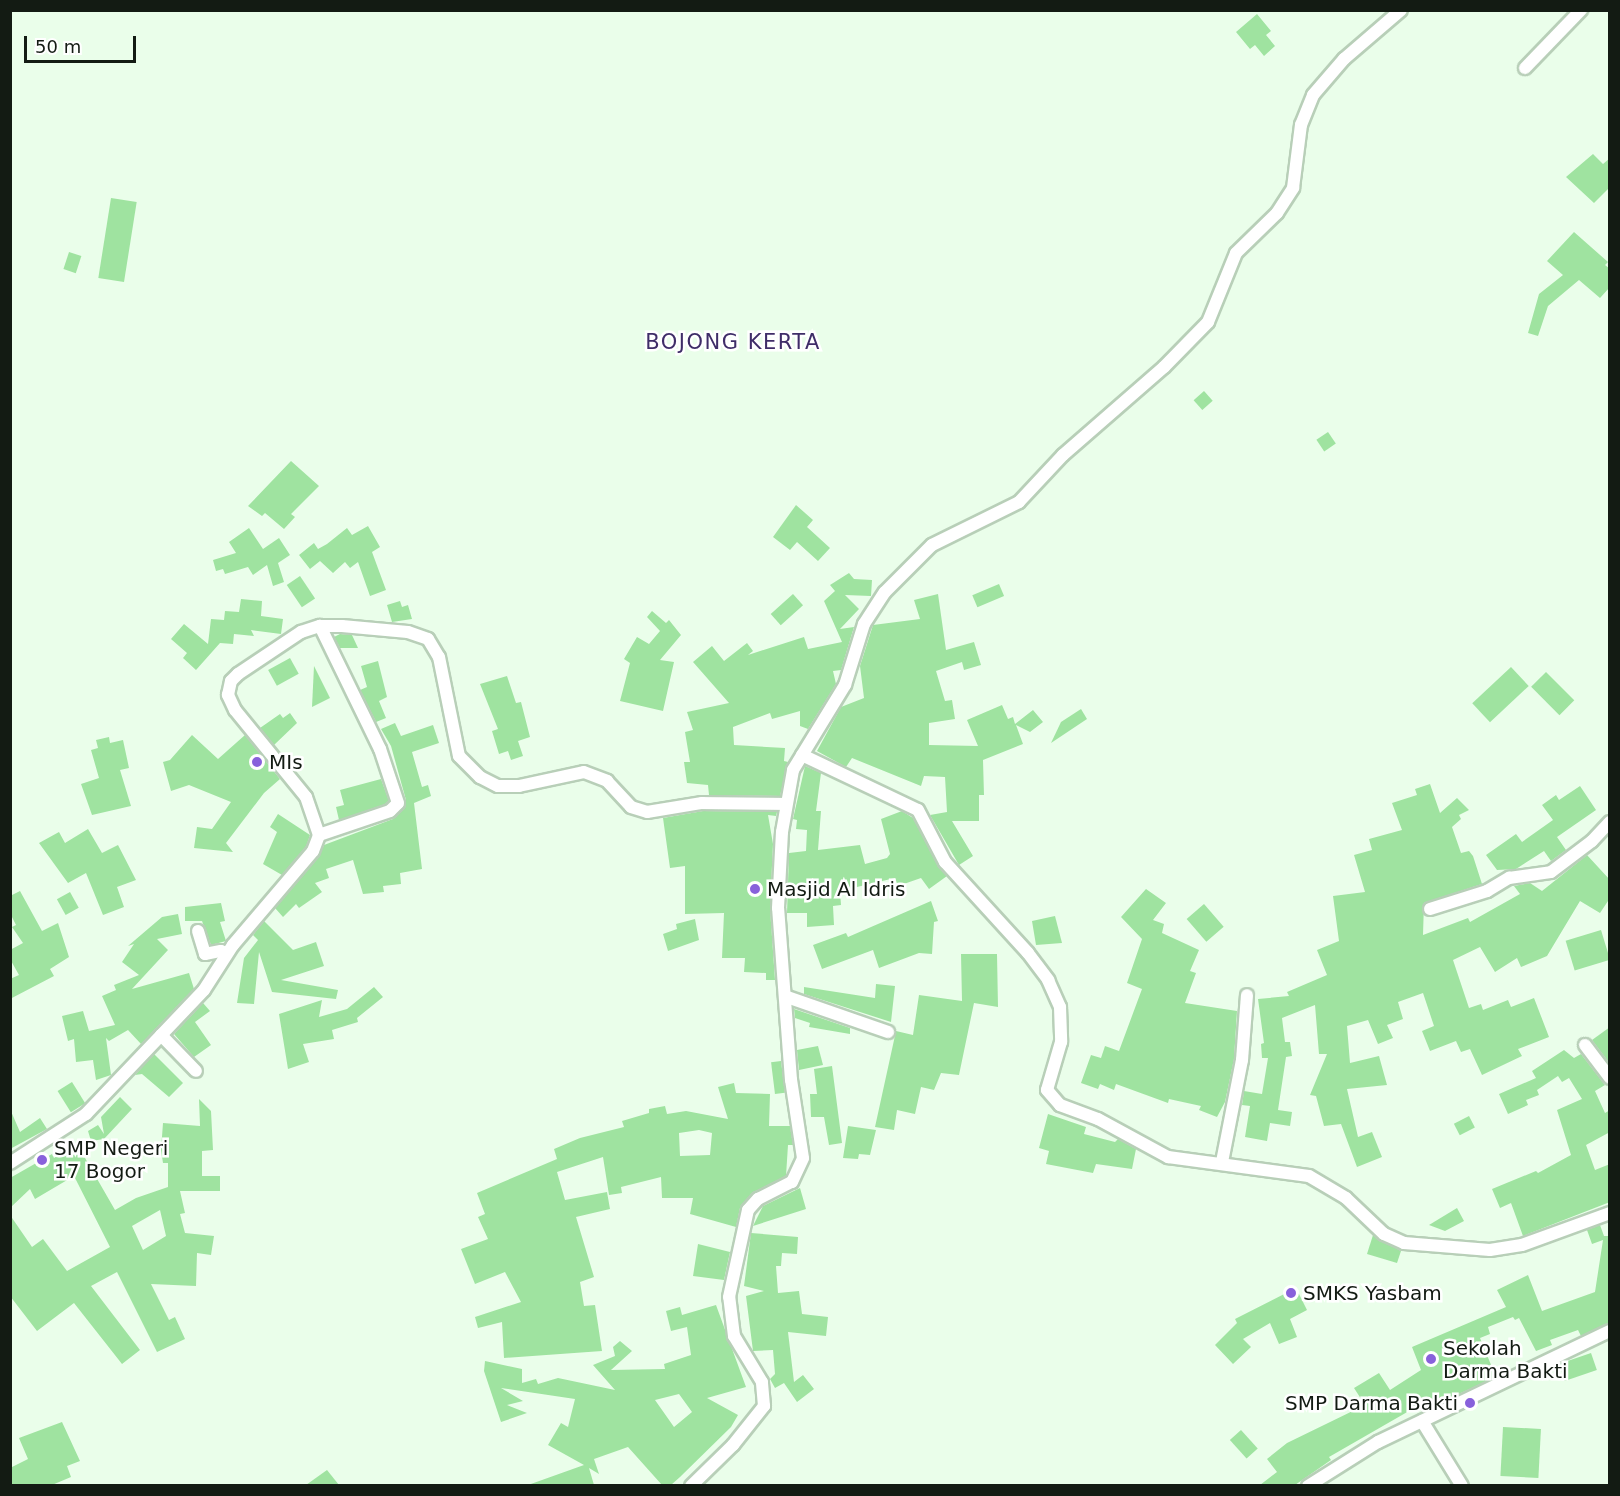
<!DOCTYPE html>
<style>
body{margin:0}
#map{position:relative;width:1620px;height:1496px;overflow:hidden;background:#eafeea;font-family:"DejaVu Sans",sans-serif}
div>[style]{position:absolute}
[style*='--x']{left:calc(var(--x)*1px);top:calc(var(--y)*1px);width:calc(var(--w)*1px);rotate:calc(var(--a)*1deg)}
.building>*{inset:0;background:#9fe3a0;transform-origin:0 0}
.roads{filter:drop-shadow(2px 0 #b8cfb8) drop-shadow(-2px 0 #b8cfb8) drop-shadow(0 2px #b8cfb8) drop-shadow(0 -2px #b8cfb8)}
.street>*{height:12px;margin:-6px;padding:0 6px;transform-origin:6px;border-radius:6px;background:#fff}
.dots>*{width:16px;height:16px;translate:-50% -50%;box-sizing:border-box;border:3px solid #fff;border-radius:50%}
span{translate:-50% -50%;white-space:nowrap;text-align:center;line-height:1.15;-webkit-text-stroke:5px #fff;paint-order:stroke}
.poi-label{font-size:20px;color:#131b13}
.left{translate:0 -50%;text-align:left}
.right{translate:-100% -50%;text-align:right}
.neighbourhood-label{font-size:21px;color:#3f2d68;letter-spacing:1.5px}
.frame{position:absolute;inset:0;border:12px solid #131b13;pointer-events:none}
.scale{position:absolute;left:24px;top:36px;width:112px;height:27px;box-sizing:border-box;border:3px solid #131b13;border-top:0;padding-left:8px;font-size:18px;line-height:21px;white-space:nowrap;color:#131b13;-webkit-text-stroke:4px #fff;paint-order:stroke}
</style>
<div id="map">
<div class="building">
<i style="clip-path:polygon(1257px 14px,1271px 31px,1266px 35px,1275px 46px,1264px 56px,1255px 45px,1250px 49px,1236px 32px)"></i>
<i style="clip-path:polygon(1593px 154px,1603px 164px,1610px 158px,1610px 187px,1594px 203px,1566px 177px)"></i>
<i style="left:111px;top:198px;width:26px;height:81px;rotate:9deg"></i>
<i style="clip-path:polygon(1574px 232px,1608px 262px,1605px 265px,1610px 269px,1610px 287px,1600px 298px,1579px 280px,1548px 306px,1538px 336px,1528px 333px,1539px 294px,1563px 275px,1547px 261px)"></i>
<i style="left:69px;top:252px;width:13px;height:18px;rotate:18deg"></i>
<i style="left:1204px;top:391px;width:13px;height:14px;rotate:48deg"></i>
<i style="left:1328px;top:432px;width:14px;height:14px;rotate:56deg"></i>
<i style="clip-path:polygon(291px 461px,319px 486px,291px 514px,295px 517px,284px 529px,265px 513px,262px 516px,248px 506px)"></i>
<i style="clip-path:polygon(796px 505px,813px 520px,807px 527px,830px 548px,818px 561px,797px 542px,790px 550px,773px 537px)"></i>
<i style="clip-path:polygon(368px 526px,380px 547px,372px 552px,386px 590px,370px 596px,358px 562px,350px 568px,345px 562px,333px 573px,320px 561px,310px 569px,299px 555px,314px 543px,318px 549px,327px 544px,347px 528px,352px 535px)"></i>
<i style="clip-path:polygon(249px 528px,263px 549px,279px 538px,290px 555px,278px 563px,284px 582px,273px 586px,267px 565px,253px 575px,248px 567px,225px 574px,223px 569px,216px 571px,213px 560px,236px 553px,229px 542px)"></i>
<i style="clip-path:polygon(849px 573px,854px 579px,872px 580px,871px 596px,845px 595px,859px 609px,840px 629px,854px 627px,841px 670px,833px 671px,836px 684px,808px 729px,800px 726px,800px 711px,772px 719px,770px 713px,733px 727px,734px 745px,785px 748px,784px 761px,788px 762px,780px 796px,709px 795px,708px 785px,687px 783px,684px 762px,690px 762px,685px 732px,693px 730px,687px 712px,729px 703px,693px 662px,712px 646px,724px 661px,747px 643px,753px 651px,748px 655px,804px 637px,808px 649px,842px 642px,824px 601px,835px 591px,830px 585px)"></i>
<i style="left:300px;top:576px;width:27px;height:16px;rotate:56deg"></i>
<i style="left:999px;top:584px;width:13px;height:29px;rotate:67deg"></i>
<i style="left:793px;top:594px;width:15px;height:30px;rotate:48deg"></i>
<i style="clip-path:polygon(938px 594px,946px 650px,974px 642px,981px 665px,964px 670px,962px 662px,936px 671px,945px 701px,952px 700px,955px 719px,929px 723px,929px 745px,978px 746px,967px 720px,1002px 705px,1008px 719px,1013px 717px,1015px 724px,1033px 710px,1043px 722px,1030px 732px,1016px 725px,1023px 744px,983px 760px,984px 795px,979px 795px,979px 821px,952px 821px,973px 856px,959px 865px,930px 815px,947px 812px,945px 777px,924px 776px,921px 786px,852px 758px,846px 767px,817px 751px,841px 707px,864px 698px,860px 666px,873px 625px,920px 619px,914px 600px)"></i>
<i style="clip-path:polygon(241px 599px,262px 601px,261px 616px,283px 619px,281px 634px,251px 630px,254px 636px,234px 634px,233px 644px,220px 643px,196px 670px,183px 658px,187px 653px,171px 639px,184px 624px,208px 644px,211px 619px,224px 620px,225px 611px,239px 612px)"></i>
<i style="clip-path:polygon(400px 601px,402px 607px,408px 605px,412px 619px,392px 622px,387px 605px)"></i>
<i style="clip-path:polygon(652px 611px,666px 623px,669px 620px,681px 635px,660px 660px,674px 662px,663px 711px,620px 701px,630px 663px,624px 659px,637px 637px,649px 644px,660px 631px,647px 617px)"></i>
<i style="clip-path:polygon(340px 634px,352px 635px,358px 648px,340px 648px,334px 637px)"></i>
<i style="left:290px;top:658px;width:18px;height:25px;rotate:61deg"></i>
<i style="clip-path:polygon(378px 661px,387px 697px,379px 701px,386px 718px,376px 722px,360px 690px,367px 687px,361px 666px)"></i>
<i style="clip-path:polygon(314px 666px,330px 698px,312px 707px)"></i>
<i style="left:1511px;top:667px;width:26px;height:53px;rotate:47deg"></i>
<i style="left:1546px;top:672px;width:40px;height:21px;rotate:45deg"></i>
<i style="clip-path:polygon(507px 676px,516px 703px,521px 702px,530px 737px,518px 741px,523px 756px,511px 760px,508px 751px,499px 754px,492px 731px,498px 729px,480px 684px)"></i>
<i style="clip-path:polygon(1081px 709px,1087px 719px,1051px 743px,1061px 722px)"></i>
<i style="clip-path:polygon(290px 713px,297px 723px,274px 745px,260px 728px,280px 714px,283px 718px)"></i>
<i style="clip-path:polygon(395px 723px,401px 736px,433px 725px,439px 743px,412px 752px,422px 787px,428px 785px,431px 796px,414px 803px,422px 869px,400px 873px,401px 884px,383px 886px,384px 892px,363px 894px,353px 860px,326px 869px,329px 878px,315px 883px,322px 892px,299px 908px,296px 904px,283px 917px,275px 908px,319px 856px,324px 845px,393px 819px,404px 808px,406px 800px,391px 746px,381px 729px)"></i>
<i style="clip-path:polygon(192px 735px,218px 759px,245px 735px,280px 779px,264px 793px,226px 843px,233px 852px,194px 848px,197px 827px,212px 829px,231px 802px,189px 785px,171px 791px,163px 762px,170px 760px)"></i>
<i style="clip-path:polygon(109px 737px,110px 743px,123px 740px,129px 768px,120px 770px,131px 806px,92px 815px,81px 784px,99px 778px,91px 750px,98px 748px,96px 740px)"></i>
<i style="clip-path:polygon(805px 766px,821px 773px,816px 811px,821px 811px,818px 850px,860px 845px,865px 864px,887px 858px,890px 854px,881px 819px,902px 811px,913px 818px,947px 876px,929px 889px,921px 878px,898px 886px,895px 878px,840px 891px,841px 905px,833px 906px,834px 925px,807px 927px,807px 913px,787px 913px,789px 853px,806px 851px,807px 830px,796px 829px,797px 820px,793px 819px)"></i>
<i style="clip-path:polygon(381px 779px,389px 801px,386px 804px,339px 820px,336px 807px,344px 805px,340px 790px)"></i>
<i style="clip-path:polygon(1430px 784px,1440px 813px,1457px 798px,1469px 810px,1459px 815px,1461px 819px,1452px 827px,1461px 853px,1469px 851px,1473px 856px,1482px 884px,1424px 903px,1423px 935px,1468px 918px,1470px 922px,1520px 894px,1514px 886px,1530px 883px,1542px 891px,1587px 855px,1610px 880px,1610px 898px,1600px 913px,1580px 901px,1547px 956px,1521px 967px,1517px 958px,1495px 972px,1480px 947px,1453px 960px,1469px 1008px,1481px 1004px,1483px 1010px,1508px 1000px,1511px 1007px,1534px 998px,1549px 1037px,1518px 1049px,1522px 1056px,1482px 1075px,1470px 1049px,1461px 1052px,1456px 1041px,1430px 1051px,1422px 1031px,1434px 1026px,1423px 993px,1398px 1002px,1403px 1019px,1387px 1025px,1393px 1038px,1378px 1044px,1368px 1020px,1347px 1026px,1350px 1063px,1379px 1056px,1387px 1085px,1347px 1089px,1358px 1137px,1372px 1132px,1382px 1157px,1357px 1167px,1341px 1124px,1324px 1126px,1316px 1096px,1310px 1095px,1327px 1054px,1319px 1054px,1315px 1005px,1282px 1018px,1285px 1042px,1290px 1042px,1292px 1056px,1286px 1057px,1278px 1110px,1292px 1112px,1290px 1126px,1270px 1123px,1267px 1141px,1245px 1137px,1250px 1106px,1242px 1105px,1244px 1091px,1262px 1094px,1268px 1058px,1262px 1058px,1261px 1044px,1264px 1043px,1258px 999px,1289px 996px,1287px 992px,1327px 975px,1317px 950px,1339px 941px,1333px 896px,1365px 892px,1354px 855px,1372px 850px,1369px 839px,1402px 830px,1392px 803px,1417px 795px,1415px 789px)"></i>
<i style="clip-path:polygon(1580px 786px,1596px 810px,1557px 837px,1566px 850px,1551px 861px,1544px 851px,1516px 869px,1497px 870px,1486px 855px,1516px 834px,1522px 842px,1553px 820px,1542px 805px,1556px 795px,1559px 800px)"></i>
<i style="clip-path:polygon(703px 811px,777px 812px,776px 816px,768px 815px,773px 844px,770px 908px,775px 980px,766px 980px,766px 973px,744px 972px,745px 958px,722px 958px,724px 913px,685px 914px,685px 866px,670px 868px,663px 818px)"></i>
<i style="clip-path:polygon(278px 814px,310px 835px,306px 847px,282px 875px,263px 864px,277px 832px,270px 827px)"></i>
<i style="clip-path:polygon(88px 829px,102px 853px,118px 845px,136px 880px,117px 887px,124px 907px,103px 915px,86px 873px,68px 883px,39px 843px,59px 832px,65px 843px)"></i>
<i style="clip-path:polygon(1146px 889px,1166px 903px,1153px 920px,1164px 924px,1162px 933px,1199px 950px,1190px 971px,1196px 973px,1185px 1003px,1237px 1011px,1234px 1059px,1225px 1102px,1217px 1117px,1199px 1110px,1201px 1106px,1169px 1099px,1168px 1103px,1116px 1084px,1114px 1090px,1100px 1084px,1098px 1089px,1081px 1083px,1091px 1055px,1101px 1058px,1105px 1046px,1119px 1051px,1142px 989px,1127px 983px,1142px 939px,1121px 917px)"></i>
<i style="clip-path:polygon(20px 891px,42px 931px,58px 923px,69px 957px,50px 969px,54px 976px,10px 999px,10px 979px,19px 975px,10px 959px,10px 950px,23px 943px,12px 927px,16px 925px,10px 913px,10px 896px)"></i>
<i style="left:70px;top:892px;width:18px;height:15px;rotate:61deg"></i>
<i style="clip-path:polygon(931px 901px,938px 921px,934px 922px,932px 954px,919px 953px,879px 968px,873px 950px,822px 969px,813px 945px,846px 933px,848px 937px)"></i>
<i style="clip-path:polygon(221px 903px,225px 921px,220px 922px,226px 941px,211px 945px,202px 921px,185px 921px,185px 907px)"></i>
<i style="left:1204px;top:904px;width:30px;height:23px;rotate:49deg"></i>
<i style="clip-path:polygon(178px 914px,182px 934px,157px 939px,168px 950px,132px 989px,189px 973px,194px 989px,141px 1044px,128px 1030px,109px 1041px,106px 1038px,111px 1075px,96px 1080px,93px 1060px,76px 1062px,74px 1039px,68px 1041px,62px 1016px,83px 1011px,89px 1031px,115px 1025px,102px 996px,116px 990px,114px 985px,139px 975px,122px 962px,134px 944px,128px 946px,162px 917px)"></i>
<i style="clip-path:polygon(1055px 916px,1062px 943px,1036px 945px,1032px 921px)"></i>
<i style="clip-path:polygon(695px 919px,699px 940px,668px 951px,663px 934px,677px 929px,676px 924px)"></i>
<i style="clip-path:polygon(264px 921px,293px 950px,316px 942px,324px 966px,281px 980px,338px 990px,336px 999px,272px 992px,259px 952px,254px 1004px,237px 1003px,244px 958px,258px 940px,253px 935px)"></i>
<i style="left:1601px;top:930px;width:31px;height:37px;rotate:73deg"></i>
<i style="clip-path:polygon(961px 954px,997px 954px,998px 1007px,974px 1003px,959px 1075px,941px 1073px,934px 1090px,921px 1087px,915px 1114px,897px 1110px,894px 1130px,875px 1127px,896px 1031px,913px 1035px,919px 995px,962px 1001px)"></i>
<i style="clip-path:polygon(876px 984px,895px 986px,891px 1022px,804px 994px,804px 987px,875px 998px)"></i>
<i style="clip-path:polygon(374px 987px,383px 997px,357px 1018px,358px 1022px,332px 1030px,334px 1039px,303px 1044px,309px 1062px,288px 1069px,279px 1014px,322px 1000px,319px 1017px,347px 1009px)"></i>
<i style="clip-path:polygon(203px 1003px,210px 1011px,195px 1022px,211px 1045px,194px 1057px,174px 1034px)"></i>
<i style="clip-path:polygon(794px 1009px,850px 1028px,850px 1034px,809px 1027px,810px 1023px,795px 1018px)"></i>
<i style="clip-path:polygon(1610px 1027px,1610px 1064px,1592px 1040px)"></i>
<i style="clip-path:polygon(818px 1046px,823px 1065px,799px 1070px,797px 1050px)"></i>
<i style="clip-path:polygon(1564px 1050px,1574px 1058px,1581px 1054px,1605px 1085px,1595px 1091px,1605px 1113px,1610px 1110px,1610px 1132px,1586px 1145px,1595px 1170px,1610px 1164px,1610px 1202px,1523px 1236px,1511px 1203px,1500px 1208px,1492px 1189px,1536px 1171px,1538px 1173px,1571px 1155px,1557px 1110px,1582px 1099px,1569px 1078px,1562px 1082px,1558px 1076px,1537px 1090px,1539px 1095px,1526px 1100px,1528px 1105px,1508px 1114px,1499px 1094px,1536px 1078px,1532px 1071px)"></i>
<i style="clip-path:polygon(154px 1054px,183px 1083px,169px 1097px,142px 1074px,135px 1075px)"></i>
<i style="left:781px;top:1061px;width:32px;height:10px;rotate:83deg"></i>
<i style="clip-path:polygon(832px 1066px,842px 1143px,829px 1145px,824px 1117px,811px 1117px,810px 1094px,817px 1094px,814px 1069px)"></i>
<i style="left:72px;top:1082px;width:25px;height:17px;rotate:58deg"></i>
<i style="clip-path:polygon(evenodd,734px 1083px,736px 1093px,770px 1094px,769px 1126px,790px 1126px,793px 1145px,788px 1145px,786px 1176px,752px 1193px,740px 1208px,736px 1227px,690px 1214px,693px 1198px,662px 1198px,661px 1177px,621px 1187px,622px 1193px,609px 1195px,603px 1157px,557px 1172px,565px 1200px,607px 1192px,610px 1209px,576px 1217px,594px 1277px,580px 1282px,584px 1306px,595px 1305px,602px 1351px,504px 1358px,502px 1322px,478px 1328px,475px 1317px,521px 1302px,505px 1272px,475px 1284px,461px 1249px,488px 1239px,478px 1217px,485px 1214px,477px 1193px,557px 1159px,554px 1149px,580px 1138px,624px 1127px,622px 1121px,649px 1113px,649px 1109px,665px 1106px,667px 1114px,686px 1111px,728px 1119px,718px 1087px,734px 1083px,699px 1130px,712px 1133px,710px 1155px,680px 1156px,679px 1133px,699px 1130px)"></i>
<i style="clip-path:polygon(120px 1097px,132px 1109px,104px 1139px,91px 1141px,88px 1131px,98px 1125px,104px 1134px,101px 1117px)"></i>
<i style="clip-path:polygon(evenodd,199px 1099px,211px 1111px,213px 1150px,202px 1151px,202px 1176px,220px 1176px,220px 1191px,180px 1191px,185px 1213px,180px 1214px,185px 1233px,214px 1236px,211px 1255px,197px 1253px,196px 1286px,151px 1284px,169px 1320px,175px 1317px,185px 1339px,157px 1352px,117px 1272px,91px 1286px,140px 1350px,122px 1364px,74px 1303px,37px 1331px,10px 1296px,10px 1215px,32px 1247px,43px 1239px,67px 1271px,110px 1247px,74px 1176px,35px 1199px,30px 1189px,10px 1208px,10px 1178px,52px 1154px,54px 1158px,77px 1144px,115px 1210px,136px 1198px,168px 1187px,168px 1163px,163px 1163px,161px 1150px,163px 1123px,200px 1126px,199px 1099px,160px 1210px,166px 1236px,143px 1250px,132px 1226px,160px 1210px)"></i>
<i style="clip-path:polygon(10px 1109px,20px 1132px,40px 1118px,47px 1129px,10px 1149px)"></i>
<i style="clip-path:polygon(1048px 1114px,1086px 1127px,1084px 1134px,1115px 1142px,1118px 1139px,1136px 1149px,1132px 1169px,1096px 1164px,1093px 1173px,1046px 1164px,1049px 1151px,1039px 1148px)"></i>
<i style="left:1469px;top:1116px;width:13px;height:17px;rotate:63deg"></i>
<i style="clip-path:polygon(848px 1126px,876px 1130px,870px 1155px,859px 1154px,858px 1159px,843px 1158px)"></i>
<i style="clip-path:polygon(800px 1188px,806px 1209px,753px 1226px,763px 1206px)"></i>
<i style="clip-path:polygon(1457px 1208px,1464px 1221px,1445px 1231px,1429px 1225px)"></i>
<i style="clip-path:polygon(1600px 1225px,1604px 1236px,1610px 1236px,1610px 1323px,1581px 1336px,1578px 1330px,1550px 1340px,1552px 1345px,1536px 1351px,1519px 1318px,1515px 1320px,1513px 1317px,1488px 1327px,1490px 1334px,1480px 1338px,1496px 1377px,1437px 1404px,1434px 1399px,1409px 1411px,1329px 1457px,1331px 1460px,1295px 1485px,1260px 1485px,1277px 1472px,1267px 1459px,1287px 1443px,1365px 1405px,1354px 1388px,1379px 1373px,1390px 1390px,1421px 1370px,1412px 1347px,1506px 1307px,1497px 1290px,1528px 1275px,1542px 1311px,1595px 1292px,1603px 1240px,1592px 1244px,1587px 1230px)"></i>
<i style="clip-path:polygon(751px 1233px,798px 1237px,797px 1254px,782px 1253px,781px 1266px,776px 1266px,778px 1293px,799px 1291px,802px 1314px,828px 1317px,826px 1336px,788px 1332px,794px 1382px,803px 1375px,814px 1389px,797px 1402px,784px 1383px,775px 1388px,770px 1379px,775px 1374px,773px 1350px,753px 1351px,746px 1296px,764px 1291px,744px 1286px)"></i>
<i style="clip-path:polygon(1373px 1235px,1401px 1251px,1397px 1263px,1367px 1254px)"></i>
<i style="clip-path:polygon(698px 1244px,730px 1252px,724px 1280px,693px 1276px)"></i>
<i style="clip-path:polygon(1296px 1288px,1307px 1310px,1290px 1319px,1297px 1337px,1279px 1344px,1270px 1323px,1243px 1339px,1251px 1347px,1233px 1364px,1215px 1345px,1237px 1323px,1235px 1319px)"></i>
<i style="clip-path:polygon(evenodd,716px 1305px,746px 1387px,707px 1398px,738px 1415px,731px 1427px,680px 1477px,671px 1485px,662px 1485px,628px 1447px,594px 1459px,599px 1474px,589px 1468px,594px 1485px,528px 1485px,584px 1465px,548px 1445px,561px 1423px,568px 1427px,575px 1399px,501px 1388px,523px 1401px,507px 1405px,527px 1413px,501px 1422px,484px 1371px,485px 1361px,522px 1369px,522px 1383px,536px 1379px,538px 1384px,558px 1378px,615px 1390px,593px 1365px,615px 1356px,613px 1347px,620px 1341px,632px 1351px,611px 1370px,665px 1369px,664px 1364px,691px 1355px,687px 1327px,671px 1331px,666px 1311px,680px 1307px,682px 1315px,716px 1305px,679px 1394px,692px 1412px,674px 1427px,655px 1400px,679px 1394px)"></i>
<i style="left:1591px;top:1353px;width:18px;height:34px;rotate:71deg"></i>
<i style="clip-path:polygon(62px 1422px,80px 1461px,67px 1466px,71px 1477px,52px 1485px,10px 1485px,10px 1468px,28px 1459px,19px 1438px)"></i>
<i style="left:1503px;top:1427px;width:38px;height:49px;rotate:3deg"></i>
<i style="left:1241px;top:1430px;width:25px;height:15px;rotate:48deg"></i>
<i style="clip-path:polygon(327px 1470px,339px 1485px,306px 1485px)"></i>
</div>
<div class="roads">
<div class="street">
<i style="--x:1525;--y:68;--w:81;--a:-46"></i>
<i style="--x:802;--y:755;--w:128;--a:25.4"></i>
<i style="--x:918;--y:810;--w:59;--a:62.6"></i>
<i style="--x:945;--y:862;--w:123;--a:47.6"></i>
<i style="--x:1028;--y:953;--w:34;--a:53"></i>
<i style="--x:1048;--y:980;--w:30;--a:66"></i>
<i style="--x:1060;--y:1007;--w:35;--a:88"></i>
<i style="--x:1061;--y:1042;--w:50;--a:106.3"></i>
<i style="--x:1047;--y:1090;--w:20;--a:49"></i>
<i style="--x:1060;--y:1105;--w:40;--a:20.2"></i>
<i style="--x:1098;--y:1119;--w:80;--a:28.5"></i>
<i style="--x:1168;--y:1157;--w:142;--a:7.7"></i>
<i style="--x:1309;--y:1176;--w:43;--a:30.7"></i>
<i style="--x:1346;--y:1198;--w:52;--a:43.5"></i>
<i style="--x:1384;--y:1234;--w:22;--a:24"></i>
<i style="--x:1404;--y:1243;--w:86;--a:4.7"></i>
<i style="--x:1490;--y:1250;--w:32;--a:-9"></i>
<i style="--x:1522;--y:1245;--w:94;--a:-20"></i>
<i style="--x:319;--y:835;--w:75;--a:-18.7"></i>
<i style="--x:390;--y:811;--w:11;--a:-45"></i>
<i style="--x:398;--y:803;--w:57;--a:-108.4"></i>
<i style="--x:380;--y:749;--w:137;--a:-116"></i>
<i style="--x:1430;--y:909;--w:60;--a:-17.5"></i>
<i style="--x:1487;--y:891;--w:26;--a:-31"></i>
<i style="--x:1509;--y:878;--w:42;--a:-8.1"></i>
<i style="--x:1551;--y:872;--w:51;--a:-37.1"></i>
<i style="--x:1592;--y:841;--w:26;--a:-47"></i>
<i style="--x:198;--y:931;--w:24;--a:73"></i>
<i style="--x:205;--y:954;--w:16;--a:-11"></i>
<i style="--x:221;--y:951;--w:6;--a:31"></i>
<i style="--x:787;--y:997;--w:107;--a:19.1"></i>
<i style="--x:161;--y:1035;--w:50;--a:45.8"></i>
<i style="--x:1585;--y:1045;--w:41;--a:52.9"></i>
<i style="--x:1222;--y:1162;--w:104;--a:-78.9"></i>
<i style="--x:1242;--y:1060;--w:65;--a:-85.6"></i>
<i style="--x:10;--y:1163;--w:90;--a:-32.8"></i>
<i style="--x:86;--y:1114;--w:171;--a:-46.4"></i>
<i style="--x:204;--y:990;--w:54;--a:-57.2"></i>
<i style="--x:233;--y:945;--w:123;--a:-49.6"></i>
<i style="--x:313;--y:851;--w:17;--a:-69"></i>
<i style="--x:319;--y:835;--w:40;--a:-108.9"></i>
<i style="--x:306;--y:797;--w:112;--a:-129.2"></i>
<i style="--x:235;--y:710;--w:17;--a:-115"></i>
<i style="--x:228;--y:695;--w:14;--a:-78"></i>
<i style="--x:231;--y:681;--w:10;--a:-45"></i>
<i style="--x:238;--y:674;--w:76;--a:-33.7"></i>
<i style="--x:301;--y:632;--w:20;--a:-18"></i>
<i style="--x:320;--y:626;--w:22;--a:0"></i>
<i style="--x:342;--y:626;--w:66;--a:5.2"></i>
<i style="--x:408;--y:632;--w:21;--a:19"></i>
<i style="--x:428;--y:639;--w:21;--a:59"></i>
<i style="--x:439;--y:657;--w:101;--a:78.6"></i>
<i style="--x:459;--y:756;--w:30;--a:45"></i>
<i style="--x:480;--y:777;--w:20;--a:27"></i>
<i style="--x:498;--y:786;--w:21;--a:0"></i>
<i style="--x:519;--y:786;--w:66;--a:-12.2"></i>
<i style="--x:584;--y:772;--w:25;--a:21"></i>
<i style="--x:607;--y:781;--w:35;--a:47"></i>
<i style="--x:631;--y:807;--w:17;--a:17"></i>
<i style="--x:647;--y:812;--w:56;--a:-9.3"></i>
<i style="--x:702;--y:803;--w:83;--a:0.7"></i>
<i style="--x:1422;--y:1421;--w:76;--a:58.4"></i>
<i style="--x:691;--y:1486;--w:59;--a:-44.3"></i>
<i style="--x:733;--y:1445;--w:50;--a:-51.5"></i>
<i style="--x:764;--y:1406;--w:24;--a:-95"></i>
<i style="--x:762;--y:1382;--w:54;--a:-121.3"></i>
<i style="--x:734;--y:1336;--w:39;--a:-97"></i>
<i style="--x:729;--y:1297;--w:89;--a:-77.7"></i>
<i style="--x:748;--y:1210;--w:15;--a:-48"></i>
<i style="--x:758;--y:1199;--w:38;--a:-27"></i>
<i style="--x:792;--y:1182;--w:26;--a:-65"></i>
<i style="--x:803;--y:1158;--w:79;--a:-98.7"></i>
<i style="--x:791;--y:1080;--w:172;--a:-94.3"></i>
<i style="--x:778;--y:908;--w:76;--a:-87"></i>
<i style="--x:782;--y:832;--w:63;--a:-79.9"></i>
<i style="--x:793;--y:770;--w:100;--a:-58.5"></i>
<i style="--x:845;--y:685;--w:64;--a:-72.7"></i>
<i style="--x:864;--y:624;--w:38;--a:-57"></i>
<i style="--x:885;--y:592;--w:66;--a:-45"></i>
<i style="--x:932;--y:545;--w:97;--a:-26.3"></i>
<i style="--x:1019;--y:502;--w:64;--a:-46.9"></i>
<i style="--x:1063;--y:455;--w:134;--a:-41.1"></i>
<i style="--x:1164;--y:367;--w:63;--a:-45.6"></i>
<i style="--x:1208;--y:322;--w:74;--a:-67.9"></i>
<i style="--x:1236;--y:253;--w:57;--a:-44.3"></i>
<i style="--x:1277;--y:213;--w:30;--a:-57"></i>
<i style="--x:1293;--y:188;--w:64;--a:-82.8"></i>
<i style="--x:1301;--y:125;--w:32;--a:-68"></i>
<i style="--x:1313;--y:95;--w:48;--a:-49.3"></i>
<i style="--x:1344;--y:59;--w:75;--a:-40.7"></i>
<i style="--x:1308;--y:1486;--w:83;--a:-32.2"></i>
<i style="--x:1378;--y:1442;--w:257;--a:-25.6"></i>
</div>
</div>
<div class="dots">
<i style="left:257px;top:762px;background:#8861db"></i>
<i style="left:755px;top:889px;background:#8861db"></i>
<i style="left:42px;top:1160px;background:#8861db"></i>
<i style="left:1291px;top:1293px;background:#8861db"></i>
<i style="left:1431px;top:1359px;background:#8861db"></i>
<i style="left:1470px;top:1403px;background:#8861db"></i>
</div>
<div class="poi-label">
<span class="left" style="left:269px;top:762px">MIs</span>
<span class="left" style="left:767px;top:889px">Masjid Al Idris</span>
<span class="left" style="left:54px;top:1160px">SMP Negeri<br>17 Bogor</span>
<span class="left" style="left:1303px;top:1293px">SMKS Yasbam</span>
<span class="left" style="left:1443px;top:1360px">Sekolah<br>Darma Bakti</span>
<span class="right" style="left:1458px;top:1403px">SMP Darma Bakti</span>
</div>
<div class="neighbourhood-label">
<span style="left:733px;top:342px">BOJONG KERTA</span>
</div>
<div class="frame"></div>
<div class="scale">50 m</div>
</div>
